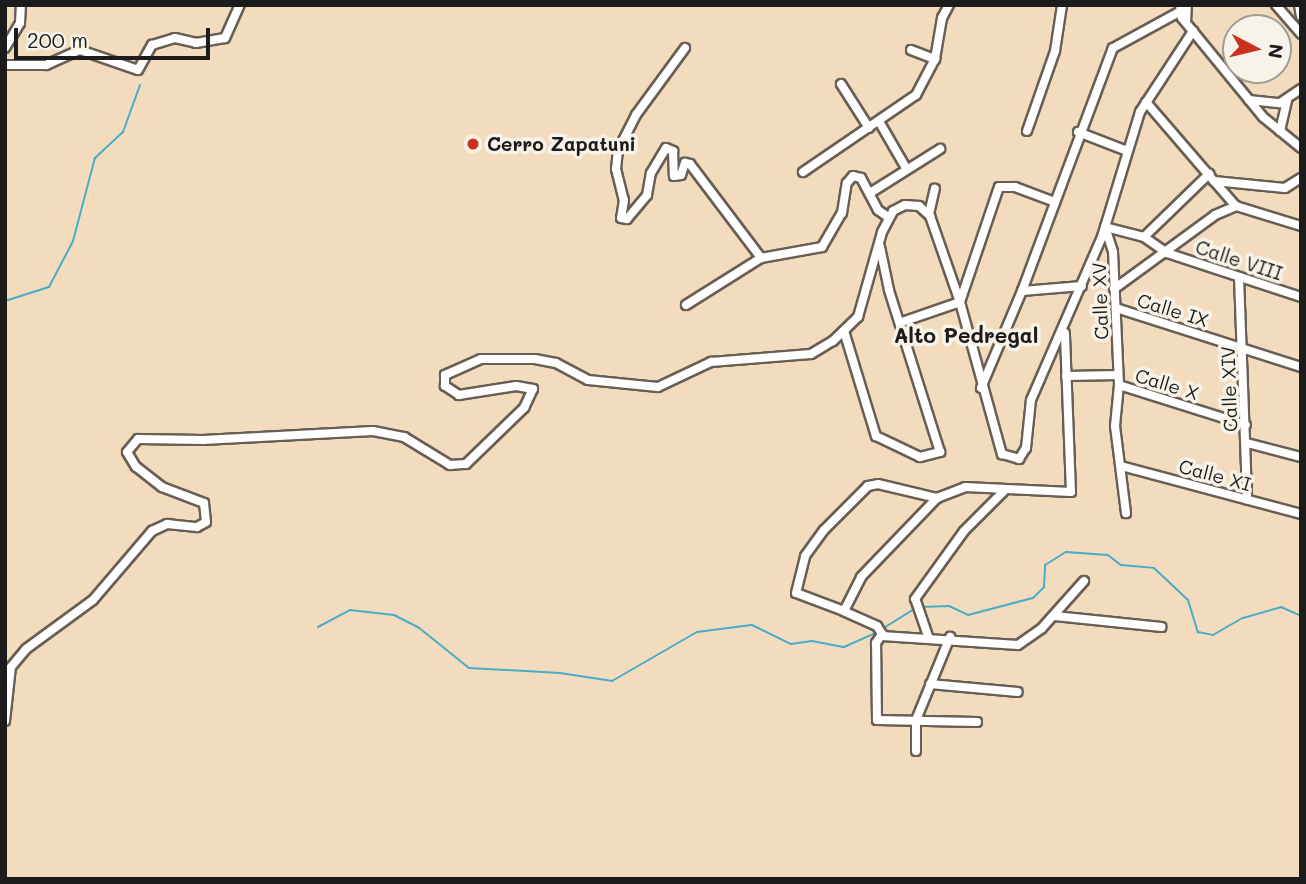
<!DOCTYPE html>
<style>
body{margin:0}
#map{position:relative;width:1306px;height:884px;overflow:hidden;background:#f3dcbe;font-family:Mali,sans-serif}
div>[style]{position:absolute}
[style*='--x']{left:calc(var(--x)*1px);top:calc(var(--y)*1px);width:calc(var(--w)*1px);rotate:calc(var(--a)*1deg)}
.stream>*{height:2px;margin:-1px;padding:0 1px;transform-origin:1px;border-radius:1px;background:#47adc7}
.roads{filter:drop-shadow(2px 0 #675f55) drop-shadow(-2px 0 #675f55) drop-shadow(0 2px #675f55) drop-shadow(0 -2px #675f55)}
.minor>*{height:8px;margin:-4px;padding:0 4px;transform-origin:4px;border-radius:4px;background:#fff}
.dots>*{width:19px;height:19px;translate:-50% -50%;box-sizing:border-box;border:4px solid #f7f3e8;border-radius:50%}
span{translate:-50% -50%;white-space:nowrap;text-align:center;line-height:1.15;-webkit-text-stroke:7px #f7f3e8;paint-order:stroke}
.poi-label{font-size:19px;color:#1c1c1c;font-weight:700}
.left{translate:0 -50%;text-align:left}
.street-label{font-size:19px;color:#1c1c1c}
.neighbourhood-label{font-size:21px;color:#1c1c1c;font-weight:700}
.frame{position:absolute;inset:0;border:7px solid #1c1c1c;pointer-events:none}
.north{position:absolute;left:1222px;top:14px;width:70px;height:70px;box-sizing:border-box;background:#f7f3e8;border:2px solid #9f9d96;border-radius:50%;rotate:97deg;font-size:19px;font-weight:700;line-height:28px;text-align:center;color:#1c1c1c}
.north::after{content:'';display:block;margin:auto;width:24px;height:32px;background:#c8321e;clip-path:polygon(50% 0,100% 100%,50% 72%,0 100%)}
.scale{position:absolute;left:14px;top:28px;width:196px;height:32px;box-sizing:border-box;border:4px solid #1c1c1c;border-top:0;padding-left:9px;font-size:21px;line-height:24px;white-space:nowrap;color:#1c1c1c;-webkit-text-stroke:5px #f7f3e8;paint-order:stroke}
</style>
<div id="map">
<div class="stream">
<i style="--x:5;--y:301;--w:46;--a:-17.7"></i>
<i style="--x:49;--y:287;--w:52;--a:-62.4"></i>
<i style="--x:73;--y:241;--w:86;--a:-75.2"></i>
<i style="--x:95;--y:158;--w:38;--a:-43"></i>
<i style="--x:123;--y:132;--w:50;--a:-70.1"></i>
<i style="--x:921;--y:607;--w:28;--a:-2"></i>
<i style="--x:949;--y:606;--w:21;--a:25"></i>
<i style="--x:968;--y:615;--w:67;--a:-14.7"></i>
<i style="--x:1033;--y:598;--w:16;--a:-45"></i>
<i style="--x:1044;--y:587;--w:22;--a:-87"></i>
<i style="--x:1045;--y:565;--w:25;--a:-32"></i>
<i style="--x:1066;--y:552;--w:42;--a:4.1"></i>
<i style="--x:1108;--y:555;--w:16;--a:38"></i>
<i style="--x:1121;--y:565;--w:33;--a:5"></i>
<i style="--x:1154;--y:568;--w:47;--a:43.3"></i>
<i style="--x:1188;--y:600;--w:34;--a:73"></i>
<i style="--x:1198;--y:632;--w:15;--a:11"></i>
<i style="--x:1213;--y:635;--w:34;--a:-30"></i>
<i style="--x:1243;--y:618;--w:40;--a:-16"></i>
<i style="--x:1281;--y:607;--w:22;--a:24"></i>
<i style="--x:318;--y:627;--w:36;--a:-28"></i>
<i style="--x:350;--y:610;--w:44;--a:6.5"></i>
<i style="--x:394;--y:615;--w:27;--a:27"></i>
<i style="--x:418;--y:627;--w:65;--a:38.8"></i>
<i style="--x:469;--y:668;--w:91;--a:3.1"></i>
<i style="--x:560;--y:673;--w:53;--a:8.7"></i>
<i style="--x:612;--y:681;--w:98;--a:-30"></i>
<i style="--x:697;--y:632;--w:55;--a:-7.3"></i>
<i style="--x:752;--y:625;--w:43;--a:26"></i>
<i style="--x:791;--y:644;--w:21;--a:-8"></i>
<i style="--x:812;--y:641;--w:33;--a:11"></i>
<i style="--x:844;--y:647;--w:36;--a:-24"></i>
<i style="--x:882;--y:629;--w:40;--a:-32"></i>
</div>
<div class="roads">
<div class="minor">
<i style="--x:1180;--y:5;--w:13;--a:81"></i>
<i style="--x:1182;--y:18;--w:128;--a:50.7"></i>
<i style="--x:1263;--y:117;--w:49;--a:39.2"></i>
<i style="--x:1276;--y:5;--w:38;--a:49"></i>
<i style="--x:1299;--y:5;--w:11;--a:80"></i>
<i style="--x:1186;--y:22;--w:17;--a:-87"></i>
<i style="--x:5;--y:48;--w:29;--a:-59"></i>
<i style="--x:20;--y:23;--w:18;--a:-87"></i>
<i style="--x:685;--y:48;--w:83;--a:126.2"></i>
<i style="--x:636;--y:115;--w:39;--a:117"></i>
<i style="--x:618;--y:150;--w:19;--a:96"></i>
<i style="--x:616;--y:169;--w:32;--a:76"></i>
<i style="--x:624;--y:200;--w:18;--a:99"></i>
<i style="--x:621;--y:218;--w:6;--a:9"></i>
<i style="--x:627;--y:219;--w:31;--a:-50"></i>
<i style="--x:647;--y:195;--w:22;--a:-80"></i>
<i style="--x:651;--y:173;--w:29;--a:-59"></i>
<i style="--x:666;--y:148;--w:8;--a:23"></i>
<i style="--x:673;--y:151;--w:25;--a:88"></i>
<i style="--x:674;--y:176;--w:7;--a:-8"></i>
<i style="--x:681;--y:175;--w:13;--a:-72"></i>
<i style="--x:685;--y:163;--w:5;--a:11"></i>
<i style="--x:690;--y:164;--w:118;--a:52.9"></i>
<i style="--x:911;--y:50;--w:26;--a:21"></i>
<i style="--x:5;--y:65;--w:41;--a:0"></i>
<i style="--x:46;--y:65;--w:37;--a:-24"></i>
<i style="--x:80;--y:50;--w:61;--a:19"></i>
<i style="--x:138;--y:70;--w:29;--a:-61"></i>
<i style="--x:152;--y:45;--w:24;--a:-17"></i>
<i style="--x:175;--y:38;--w:22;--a:13"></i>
<i style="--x:196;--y:43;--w:29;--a:-10"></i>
<i style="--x:225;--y:38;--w:36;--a:-66"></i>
<i style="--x:841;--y:84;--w:52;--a:57.5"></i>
<i style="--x:1249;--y:100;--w:31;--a:6"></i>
<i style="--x:1280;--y:103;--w:25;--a:-34"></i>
<i style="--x:1146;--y:102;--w:104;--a:49.3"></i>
<i style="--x:1214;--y:181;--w:71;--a:5.6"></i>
<i style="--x:1285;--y:188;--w:19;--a:-32"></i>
<i style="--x:880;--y:123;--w:52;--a:60"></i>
<i style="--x:1027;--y:131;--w:85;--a:-70.7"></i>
<i style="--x:1055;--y:51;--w:47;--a:-81.3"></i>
<i style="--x:1280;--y:131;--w:31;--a:-77"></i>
<i style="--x:1078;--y:132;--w:50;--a:21"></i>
<i style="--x:803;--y:172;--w:137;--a:-34.3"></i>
<i style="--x:916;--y:95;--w:41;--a:-62.2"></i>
<i style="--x:935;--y:59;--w:42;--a:-80.3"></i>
<i style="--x:942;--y:18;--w:15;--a:-62"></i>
<i style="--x:1214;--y:181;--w:33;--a:49"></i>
<i style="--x:1236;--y:206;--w:68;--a:17.1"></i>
<i style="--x:870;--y:193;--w:83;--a:-32.2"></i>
<i style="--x:929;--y:214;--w:26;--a:-77"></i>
<i style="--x:1105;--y:227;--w:26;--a:72"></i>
<i style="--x:1113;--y:252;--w:133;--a:87.4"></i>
<i style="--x:1119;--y:385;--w:41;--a:95.6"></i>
<i style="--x:1115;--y:426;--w:88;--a:82.8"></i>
<i style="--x:1105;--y:227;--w:40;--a:14.4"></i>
<i style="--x:1144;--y:237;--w:28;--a:35"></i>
<i style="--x:1167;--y:253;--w:141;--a:18.2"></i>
<i style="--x:1144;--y:237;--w:91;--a:-44.1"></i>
<i style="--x:1239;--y:277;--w:223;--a:87.9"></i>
<i style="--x:1114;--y:289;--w:125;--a:-36.2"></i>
<i style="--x:1215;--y:215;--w:23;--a:-23"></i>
<i style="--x:1022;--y:291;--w:60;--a:-4.8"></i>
<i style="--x:960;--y:302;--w:121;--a:-71.3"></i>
<i style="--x:999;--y:187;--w:16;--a:0"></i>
<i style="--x:1015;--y:187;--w:43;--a:20.6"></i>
<i style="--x:686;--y:305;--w:89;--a:-32.1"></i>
<i style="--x:761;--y:258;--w:62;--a:-10.2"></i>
<i style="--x:822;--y:247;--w:39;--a:-60"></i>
<i style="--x:842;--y:213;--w:30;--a:-81"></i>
<i style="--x:847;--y:183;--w:9;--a:-49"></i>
<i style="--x:853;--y:176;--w:8;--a:14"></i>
<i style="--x:861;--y:178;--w:36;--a:62"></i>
<i style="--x:878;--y:210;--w:12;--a:35"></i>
<i style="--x:1116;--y:308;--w:194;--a:17.7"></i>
<i style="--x:902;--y:322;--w:61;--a:-19"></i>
<i style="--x:844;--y:331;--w:110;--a:73.1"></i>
<i style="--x:876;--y:436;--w:49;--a:25.5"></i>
<i style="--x:920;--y:457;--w:21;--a:-14"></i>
<i style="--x:940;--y:452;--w:170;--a:-107.5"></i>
<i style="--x:889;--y:290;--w:44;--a:-101.8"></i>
<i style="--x:1066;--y:376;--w:52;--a:-1.1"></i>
<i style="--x:1119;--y:385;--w:133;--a:17.5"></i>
<i style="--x:981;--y:388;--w:105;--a:-67.1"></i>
<i style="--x:1022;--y:291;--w:259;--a:-69.5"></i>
<i style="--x:1113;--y:48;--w:77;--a:-28.6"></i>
<i style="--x:1247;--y:443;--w:56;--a:14.5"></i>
<i style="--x:1121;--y:466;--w:186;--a:14.9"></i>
<i style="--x:844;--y:611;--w:51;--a:-159.4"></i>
<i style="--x:796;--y:593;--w:38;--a:-76"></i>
<i style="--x:805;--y:556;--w:32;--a:-54"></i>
<i style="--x:824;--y:530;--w:62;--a:-45"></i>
<i style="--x:868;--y:486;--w:10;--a:-11"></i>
<i style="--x:878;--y:484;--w:61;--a:13.3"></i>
<i style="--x:1055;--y:616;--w:107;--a:5.9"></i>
<i style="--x:882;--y:636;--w:136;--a:3.8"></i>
<i style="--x:1018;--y:645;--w:29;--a:-35"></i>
<i style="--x:1042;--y:628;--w:63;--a:-48.2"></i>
<i style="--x:928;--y:636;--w:39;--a:-109"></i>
<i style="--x:915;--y:599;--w:84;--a:-54.2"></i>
<i style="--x:964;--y:531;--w:57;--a:-45"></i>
<i style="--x:930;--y:684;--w:88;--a:5.2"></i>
<i style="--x:5;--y:721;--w:54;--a:-83.7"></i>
<i style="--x:11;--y:667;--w:23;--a:-50"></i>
<i style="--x:26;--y:649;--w:83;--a:-36.2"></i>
<i style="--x:93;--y:600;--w:91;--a:-49.5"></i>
<i style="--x:152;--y:531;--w:17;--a:-25"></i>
<i style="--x:167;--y:524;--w:30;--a:6"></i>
<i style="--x:197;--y:527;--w:10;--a:-29"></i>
<i style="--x:206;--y:522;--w:19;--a:-96"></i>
<i style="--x:204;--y:503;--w:45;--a:-159.1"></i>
<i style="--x:162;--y:487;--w:33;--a:-142"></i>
<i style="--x:136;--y:467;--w:17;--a:-121"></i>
<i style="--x:127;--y:452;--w:17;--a:-50"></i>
<i style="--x:138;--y:439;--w:65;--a:0.9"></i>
<i style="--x:203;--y:440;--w:170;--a:-3"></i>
<i style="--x:373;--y:431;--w:32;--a:11"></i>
<i style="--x:404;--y:437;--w:54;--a:31.3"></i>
<i style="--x:450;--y:465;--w:16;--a:-4"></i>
<i style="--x:466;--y:464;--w:81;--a:-44"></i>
<i style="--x:524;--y:408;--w:21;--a:-65"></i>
<i style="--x:533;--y:389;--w:17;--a:-170"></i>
<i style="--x:516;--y:386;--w:58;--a:171"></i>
<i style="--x:459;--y:395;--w:17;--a:-147"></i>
<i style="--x:445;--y:386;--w:11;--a:-90"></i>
<i style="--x:445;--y:375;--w:39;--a:-24"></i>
<i style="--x:481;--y:359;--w:54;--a:0"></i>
<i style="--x:535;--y:359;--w:21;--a:11"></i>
<i style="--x:556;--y:363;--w:36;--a:28"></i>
<i style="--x:588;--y:380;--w:70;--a:5.7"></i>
<i style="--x:658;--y:387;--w:59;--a:-25.3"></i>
<i style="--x:711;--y:362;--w:100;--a:-4.6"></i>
<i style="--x:811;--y:354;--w:26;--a:-31"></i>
<i style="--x:833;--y:341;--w:35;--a:-44"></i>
<i style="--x:858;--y:317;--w:88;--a:-74.2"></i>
<i style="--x:882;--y:232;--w:24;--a:-62"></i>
<i style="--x:893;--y:211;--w:13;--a:-27"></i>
<i style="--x:905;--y:205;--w:14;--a:4"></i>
<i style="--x:919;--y:206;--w:15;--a:42"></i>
<i style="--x:930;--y:216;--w:91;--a:70.8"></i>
<i style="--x:960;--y:302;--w:158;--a:74.6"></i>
<i style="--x:1002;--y:454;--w:18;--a:16"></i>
<i style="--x:1019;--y:459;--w:13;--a:-58"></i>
<i style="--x:1026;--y:448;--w:48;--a:-84.1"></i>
<i style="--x:1031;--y:400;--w:178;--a:-66.5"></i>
<i style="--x:1102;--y:237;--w:131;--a:-73.1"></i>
<i style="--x:1140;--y:112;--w:97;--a:-56.8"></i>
<i style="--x:977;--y:722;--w:100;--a:-178.9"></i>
<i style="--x:877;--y:720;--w:77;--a:-90.7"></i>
<i style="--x:876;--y:643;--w:11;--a:-56"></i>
<i style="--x:882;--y:634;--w:9;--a:-122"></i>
<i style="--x:877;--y:626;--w:36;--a:-156"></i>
<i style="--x:844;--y:611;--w:38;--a:-63"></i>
<i style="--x:861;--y:577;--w:110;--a:-46.1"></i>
<i style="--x:937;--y:498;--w:30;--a:-21"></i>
<i style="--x:965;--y:487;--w:106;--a:2.7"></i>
<i style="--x:1071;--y:492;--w:159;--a:-92.2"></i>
<i style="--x:916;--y:751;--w:31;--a:-90"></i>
<i style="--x:916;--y:720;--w:90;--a:-67.7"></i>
</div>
</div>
<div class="dots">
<i style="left:473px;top:144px;background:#c8321e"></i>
</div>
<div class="poi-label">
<span class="left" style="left:487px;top:144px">Cerro Zapatuni</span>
</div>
<div class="street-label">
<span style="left:1239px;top:260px;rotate:18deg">Calle VIII</span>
<span style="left:1100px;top:301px;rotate:-92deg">Calle XV</span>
<span style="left:1173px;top:310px;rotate:17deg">Calle IX</span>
<span style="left:1167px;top:384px;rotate:17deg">Calle X</span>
<span style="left:1229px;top:389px;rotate:-92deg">Calle XIV</span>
<span style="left:1215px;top:475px;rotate:15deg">Calle XI</span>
</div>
<div class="neighbourhood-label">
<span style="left:966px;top:335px">Alto Pedregal</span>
</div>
<div class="frame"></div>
<div class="north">N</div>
<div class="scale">200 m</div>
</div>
